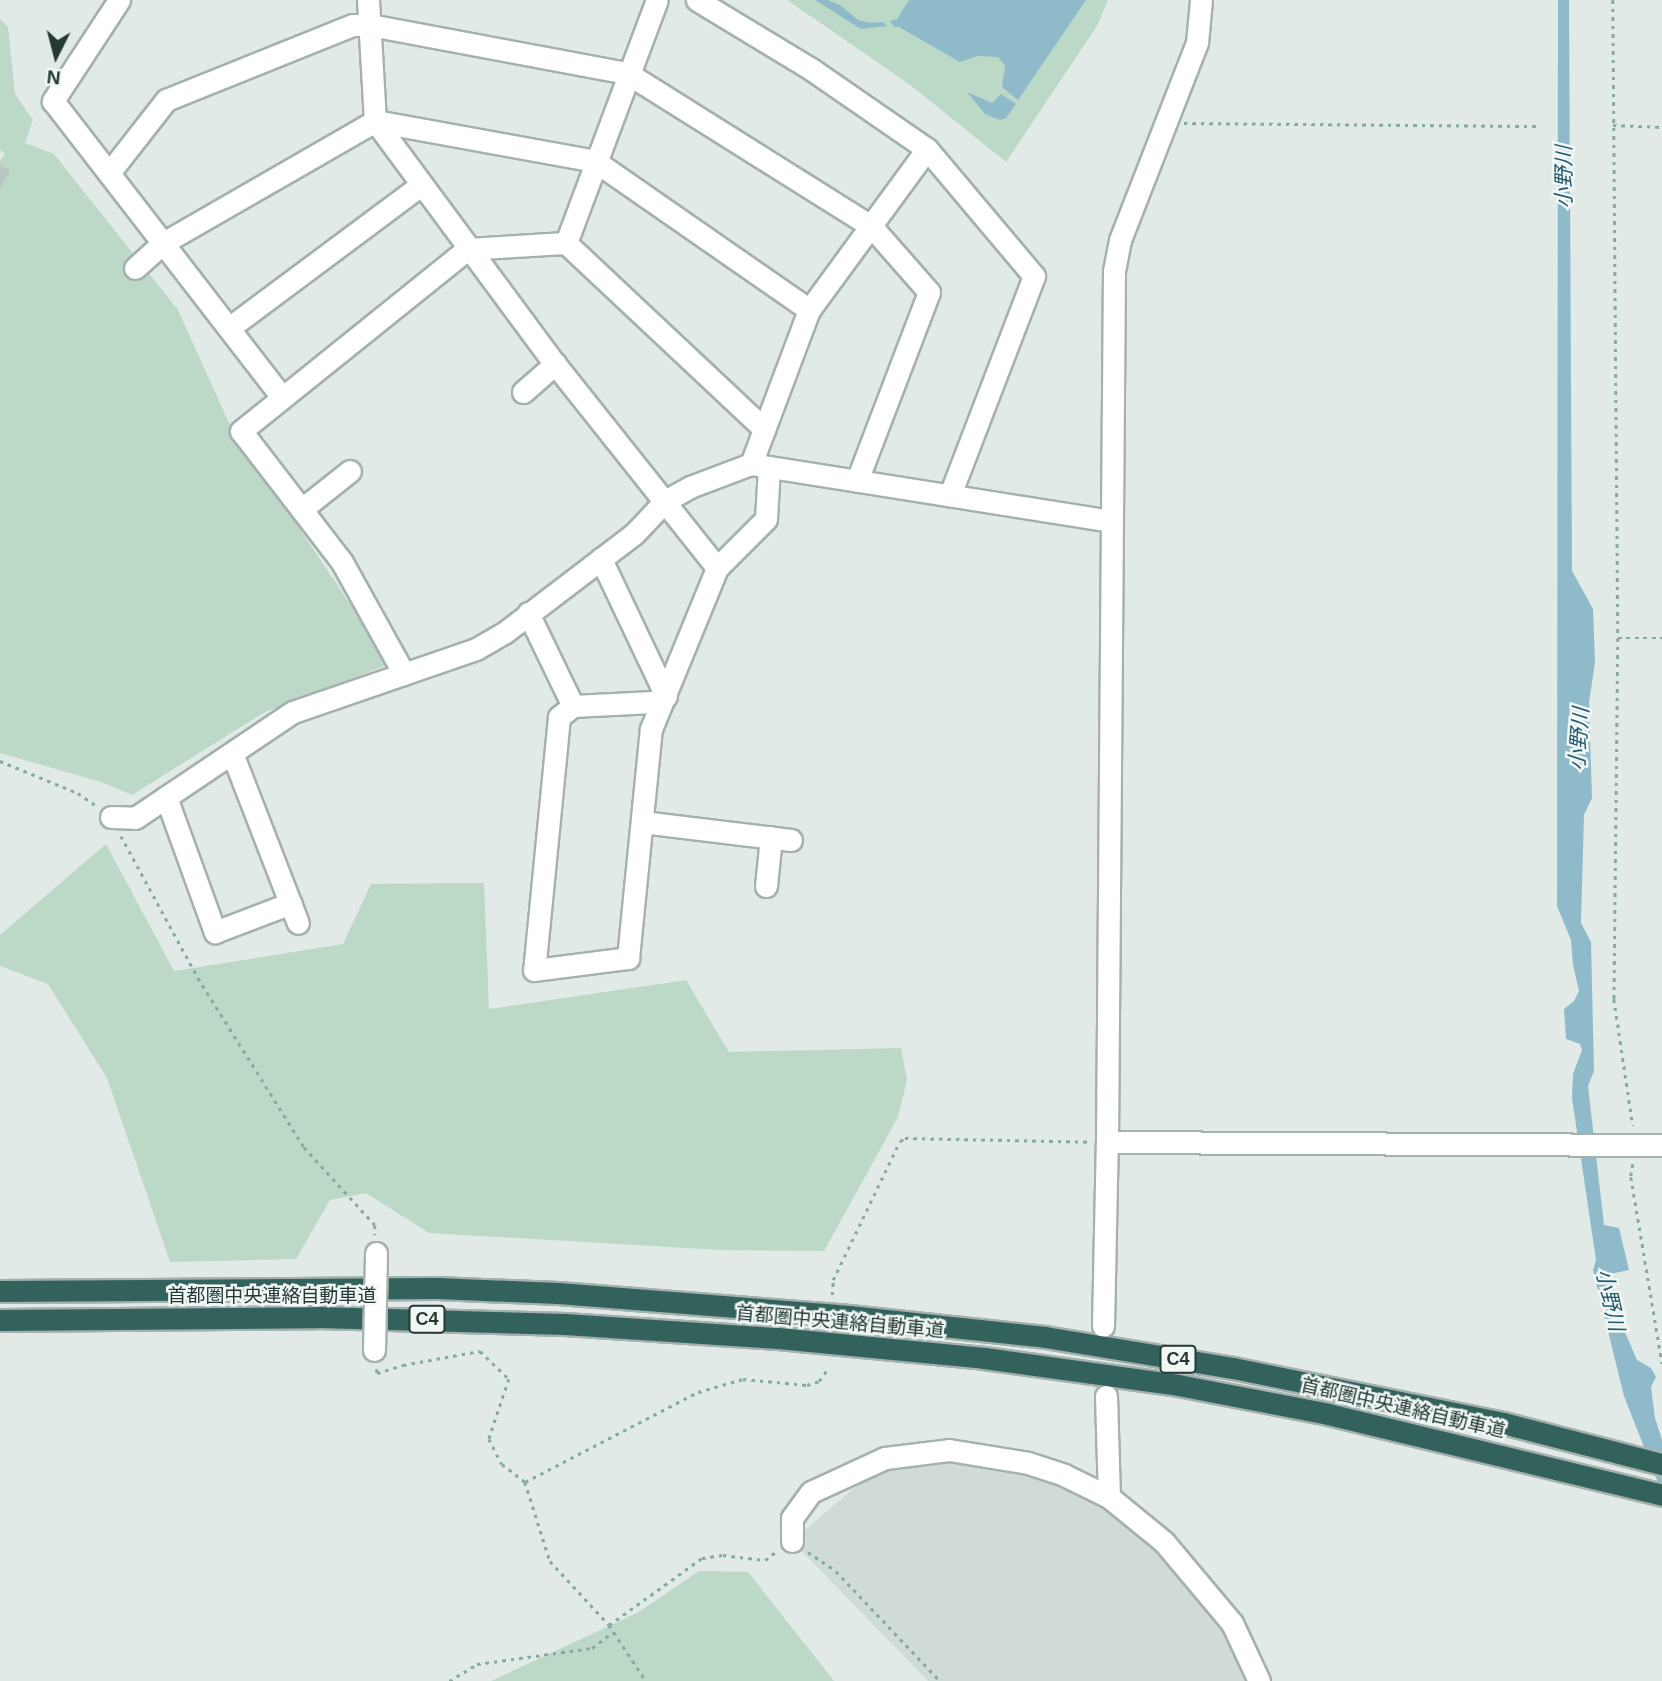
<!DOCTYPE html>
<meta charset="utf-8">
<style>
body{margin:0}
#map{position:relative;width:1662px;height:1681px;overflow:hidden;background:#e1eae7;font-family:Helvetica,"Noto Sans JP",sans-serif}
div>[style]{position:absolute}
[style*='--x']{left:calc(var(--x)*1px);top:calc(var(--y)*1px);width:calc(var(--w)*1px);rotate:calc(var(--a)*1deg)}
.built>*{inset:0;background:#d0dad6}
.green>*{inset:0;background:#bcd9c7}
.water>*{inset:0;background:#8fbaca}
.building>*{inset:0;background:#bac7c3}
.path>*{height:2.5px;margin-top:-1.25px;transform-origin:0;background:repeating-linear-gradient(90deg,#85aaa3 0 3.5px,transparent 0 8.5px)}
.roads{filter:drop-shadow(2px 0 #a5b1ae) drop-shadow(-2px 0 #a5b1ae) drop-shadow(0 2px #a5b1ae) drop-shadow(0 -2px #a5b1ae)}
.minor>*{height:21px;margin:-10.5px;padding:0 10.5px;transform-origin:10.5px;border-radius:10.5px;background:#fff}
.highway>*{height:21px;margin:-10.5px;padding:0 10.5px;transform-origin:10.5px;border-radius:10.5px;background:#33625d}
.bridges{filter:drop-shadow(2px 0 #a5b1ae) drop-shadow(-2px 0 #a5b1ae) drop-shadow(0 2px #a5b1ae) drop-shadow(0 -2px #a5b1ae)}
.minor-bridge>*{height:21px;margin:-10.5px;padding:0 10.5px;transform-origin:10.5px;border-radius:10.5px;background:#fff}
span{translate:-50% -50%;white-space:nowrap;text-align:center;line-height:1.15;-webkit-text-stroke:5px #f1f7f5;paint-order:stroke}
.shield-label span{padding:2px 5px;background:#f1f7f5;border:2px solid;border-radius:5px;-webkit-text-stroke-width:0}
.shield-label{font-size:18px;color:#243935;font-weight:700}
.street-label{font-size:19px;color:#243935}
.water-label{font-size:21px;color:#245a6e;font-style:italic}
.north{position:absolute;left:21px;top:21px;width:70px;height:70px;-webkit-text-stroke:5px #f1f7f5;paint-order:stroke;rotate:186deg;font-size:19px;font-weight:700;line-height:28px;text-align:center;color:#243935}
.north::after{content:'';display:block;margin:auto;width:24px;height:32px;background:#243935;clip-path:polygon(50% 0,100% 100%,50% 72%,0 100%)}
</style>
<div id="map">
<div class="built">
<i style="clip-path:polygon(912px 1453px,1064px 1475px,1139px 1523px,1232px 1623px,1259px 1681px,928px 1681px,792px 1541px,853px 1489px)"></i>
</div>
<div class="green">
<i style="clip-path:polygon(787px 0,1108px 0,1097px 26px,1006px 162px,909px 84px)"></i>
<i style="clip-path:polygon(0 19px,8px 27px,15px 94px,33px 120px,25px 143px,54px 154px,178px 310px,229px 423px,390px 664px,265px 712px,132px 795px,101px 782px,0 753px,0 161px,5px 154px,0 150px)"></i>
<i style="clip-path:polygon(106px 844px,174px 971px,343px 944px,371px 884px,484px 883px,489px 1009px,686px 980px,729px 1052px,901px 1048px,907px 1080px,898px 1117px,824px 1251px,720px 1250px,429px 1233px,366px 1193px,330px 1200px,296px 1259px,170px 1262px,107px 1078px,48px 984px,0 966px,0 935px)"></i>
<i style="clip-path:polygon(699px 1571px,748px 1572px,834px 1681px,491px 1681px,639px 1612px)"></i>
</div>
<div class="water">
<i style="clip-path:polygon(815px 0,828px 0,840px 5px,858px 20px,871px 23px,883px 22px,887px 26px,861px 29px)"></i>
<i style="clip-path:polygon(909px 0,1086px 0,1018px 100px,1002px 87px,1005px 65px,998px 57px,977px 56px,960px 62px,899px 27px,894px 27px,890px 21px,897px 19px)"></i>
<i style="clip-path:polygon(1558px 0,1569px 0,1572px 571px,1593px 609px,1595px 662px,1589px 703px,1592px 798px,1584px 815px,1581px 923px,1591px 942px,1594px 1071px,1588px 1086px,1604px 1225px,1619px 1228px,1629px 1270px,1610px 1274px,1624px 1330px,1637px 1360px,1651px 1368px,1656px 1377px,1651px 1387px,1655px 1418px,1662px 1440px,1662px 1493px,1624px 1396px,1593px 1270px,1596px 1260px,1572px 1098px,1573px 1074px,1582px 1050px,1580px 1044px,1566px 1039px,1564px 1009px,1574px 1001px,1579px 991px,1573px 965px,1571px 940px,1557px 906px)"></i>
<i style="clip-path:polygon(967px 92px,992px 103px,1001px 94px,1016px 104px,1006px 118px,1000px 120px,985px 114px)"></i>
</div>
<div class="building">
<i style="clip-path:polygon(0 165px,10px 170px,0 189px)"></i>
</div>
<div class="path">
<i style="--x:1613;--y:0;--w:638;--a:89.55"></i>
<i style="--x:1618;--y:638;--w:361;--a:90.6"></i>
<i style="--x:1614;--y:999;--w:128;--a:81.5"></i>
<i style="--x:1184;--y:123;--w:357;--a:0.5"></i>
<i style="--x:1613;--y:125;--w:49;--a:2.3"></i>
<i style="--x:1618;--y:638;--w:44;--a:0"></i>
<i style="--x:0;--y:761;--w:84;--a:22.3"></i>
<i style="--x:78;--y:793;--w:24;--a:35"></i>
<i style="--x:121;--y:836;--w:162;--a:61.5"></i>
<i style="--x:198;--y:978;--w:199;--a:57.9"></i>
<i style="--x:304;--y:1147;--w:105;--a:47.7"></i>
<i style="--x:375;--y:1225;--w:10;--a:90"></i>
<i style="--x:1633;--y:1164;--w:13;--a:99"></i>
<i style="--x:1631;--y:1177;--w:189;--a:80.5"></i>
<i style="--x:832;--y:1295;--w:15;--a:-86"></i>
<i style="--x:833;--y:1280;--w:154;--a:-64.3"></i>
<i style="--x:900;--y:1141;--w:6;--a:-31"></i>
<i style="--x:905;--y:1138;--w:185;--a:1.2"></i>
<i style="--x:377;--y:1369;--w:4;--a:90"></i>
<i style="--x:377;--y:1373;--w:27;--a:-17"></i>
<i style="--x:403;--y:1365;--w:78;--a:-10.3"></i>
<i style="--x:480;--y:1351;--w:40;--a:44"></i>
<i style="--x:509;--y:1379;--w:63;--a:108.4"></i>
<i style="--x:489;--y:1439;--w:28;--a:63"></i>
<i style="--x:502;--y:1464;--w:29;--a:38"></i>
<i style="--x:525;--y:1482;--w:83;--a:72.4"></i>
<i style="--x:550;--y:1561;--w:87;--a:47.3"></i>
<i style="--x:609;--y:1625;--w:67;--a:56.5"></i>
<i style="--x:525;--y:1482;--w:195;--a:-27.5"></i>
<i style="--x:698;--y:1392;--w:47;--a:-16.1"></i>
<i style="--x:743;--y:1379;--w:64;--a:5.4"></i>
<i style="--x:807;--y:1385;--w:13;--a:-18"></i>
<i style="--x:819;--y:1381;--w:14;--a:-54"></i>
<i style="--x:808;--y:1552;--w:34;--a:34"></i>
<i style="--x:836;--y:1571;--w:151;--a:46.6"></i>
<i style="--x:609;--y:1625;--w:115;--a:-35.8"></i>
<i style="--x:702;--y:1558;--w:21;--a:-8"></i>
<i style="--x:723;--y:1555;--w:42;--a:6.8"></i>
<i style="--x:765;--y:1560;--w:15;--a:-37"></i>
<i style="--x:449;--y:1681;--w:33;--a:-31"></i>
<i style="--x:477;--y:1664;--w:116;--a:-7.9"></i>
<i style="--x:592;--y:1648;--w:26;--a:-37"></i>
</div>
<div class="roads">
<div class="minor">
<i style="--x:119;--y:0;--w:121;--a:123.2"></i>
<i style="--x:53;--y:101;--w:373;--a:52.3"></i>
<i style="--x:368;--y:0;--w:121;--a:86.7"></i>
<i style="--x:375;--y:121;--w:302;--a:53.5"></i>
<i style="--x:555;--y:364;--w:260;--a:51.5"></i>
<i style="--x:697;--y:0;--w:133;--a:31.2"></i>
<i style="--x:811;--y:69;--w:141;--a:34.6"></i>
<i style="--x:927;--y:149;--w:200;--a:126.2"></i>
<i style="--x:809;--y:310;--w:165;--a:110.6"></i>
<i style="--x:927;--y:149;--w:166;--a:49.9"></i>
<i style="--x:1034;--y:276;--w:235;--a:111"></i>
<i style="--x:109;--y:173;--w:93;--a:-52"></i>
<i style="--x:166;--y:100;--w:201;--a:-21.9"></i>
<i style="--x:353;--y:25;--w:17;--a:0"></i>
<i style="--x:370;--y:25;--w:261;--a:10.6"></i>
<i style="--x:627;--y:73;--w:288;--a:32.1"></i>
<i style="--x:871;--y:226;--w:88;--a:48.7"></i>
<i style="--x:929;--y:292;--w:202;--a:110.9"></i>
<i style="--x:566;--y:243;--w:259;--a:-69.5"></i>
<i style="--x:135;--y:268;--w:38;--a:-42"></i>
<i style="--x:163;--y:243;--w:245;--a:-29.9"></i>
<i style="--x:375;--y:121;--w:224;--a:10.3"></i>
<i style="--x:595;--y:161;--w:261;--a:34.8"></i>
<i style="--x:229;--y:328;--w:239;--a:-36.7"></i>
<i style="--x:523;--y:392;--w:43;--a:-41.2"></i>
<i style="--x:302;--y:509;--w:61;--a:-38.4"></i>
<i style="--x:528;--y:613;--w:103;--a:64.2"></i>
<i style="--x:573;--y:706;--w:18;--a:142"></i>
<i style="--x:559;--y:717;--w:254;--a:95.6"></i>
<i style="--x:534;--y:970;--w:95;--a:-7.3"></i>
<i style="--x:628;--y:958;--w:230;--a:-84.3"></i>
<i style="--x:651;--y:729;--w:174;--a:-67.7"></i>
<i style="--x:717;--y:568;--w:69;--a:-45"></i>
<i style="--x:766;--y:519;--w:52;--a:-86.7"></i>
<i style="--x:404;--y:674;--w:128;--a:-119"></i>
<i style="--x:342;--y:562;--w:165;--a:-127.6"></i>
<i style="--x:241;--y:431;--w:290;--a:-38.8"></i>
<i style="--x:467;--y:249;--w:99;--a:-3.5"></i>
<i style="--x:566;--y:243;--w:272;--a:43.2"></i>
<i style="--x:573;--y:706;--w:80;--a:-2.9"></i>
<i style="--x:653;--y:702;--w:14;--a:-25"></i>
<i style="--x:666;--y:696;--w:152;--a:-115.4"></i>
<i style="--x:232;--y:753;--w:182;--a:68.8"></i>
<i style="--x:166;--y:797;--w:144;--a:70.1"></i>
<i style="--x:215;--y:932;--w:81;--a:-20.9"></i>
<i style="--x:111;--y:817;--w:24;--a:2"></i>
<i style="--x:135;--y:818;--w:190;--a:-33.9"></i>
<i style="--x:293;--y:712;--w:194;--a:-19"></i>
<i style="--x:476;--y:649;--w:32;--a:-30"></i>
<i style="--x:504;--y:633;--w:163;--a:-37.3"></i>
<i style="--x:634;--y:534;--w:45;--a:-46.8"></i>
<i style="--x:665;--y:501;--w:29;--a:-29"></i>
<i style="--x:690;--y:487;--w:65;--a:-20.7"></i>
<i style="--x:751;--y:464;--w:364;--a:9"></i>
<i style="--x:642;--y:822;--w:150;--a:6.9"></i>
<i style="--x:766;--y:886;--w:49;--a:-84.2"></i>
<i style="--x:1107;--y:1142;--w:555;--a:0.31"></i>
<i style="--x:1103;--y:1326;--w:184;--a:-88.8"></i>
<i style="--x:1107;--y:1142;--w:871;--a:-89.54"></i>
<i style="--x:1114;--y:271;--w:32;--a:-79"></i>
<i style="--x:1120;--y:240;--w:212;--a:-68.7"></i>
<i style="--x:1197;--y:43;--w:43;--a:-84.7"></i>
<i style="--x:1106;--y:1396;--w:101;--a:88.3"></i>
<i style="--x:792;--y:1541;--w:23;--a:-90"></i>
<i style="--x:792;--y:1518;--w:32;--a:-54"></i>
<i style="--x:811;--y:1492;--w:81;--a:-24.7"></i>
<i style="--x:885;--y:1458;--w:64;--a:-7.1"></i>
<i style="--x:949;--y:1450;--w:80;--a:9.3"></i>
<i style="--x:1028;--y:1463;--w:38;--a:18"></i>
<i style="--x:1064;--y:1475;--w:50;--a:26.1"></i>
<i style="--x:1109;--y:1497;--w:71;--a:39.3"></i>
<i style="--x:1164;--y:1542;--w:106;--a:50"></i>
<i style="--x:1232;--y:1623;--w:64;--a:65"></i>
</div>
<div class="highway">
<i style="--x:0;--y:1291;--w:437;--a:-0.4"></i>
<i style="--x:437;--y:1288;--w:121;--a:2.4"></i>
<i style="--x:558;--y:1293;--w:292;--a:4.5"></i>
<i style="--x:849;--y:1316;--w:197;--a:6.1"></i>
<i style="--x:1045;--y:1337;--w:191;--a:9.4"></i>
<i style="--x:1233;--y:1368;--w:276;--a:11.5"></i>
<i style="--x:1503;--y:1423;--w:164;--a:14.5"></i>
<i style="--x:0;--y:1320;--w:318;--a:-0.5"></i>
<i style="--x:318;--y:1317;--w:247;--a:1.6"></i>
<i style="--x:565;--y:1324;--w:213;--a:3.8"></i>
<i style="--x:778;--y:1338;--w:207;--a:5.5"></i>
<i style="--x:984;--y:1358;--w:196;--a:7.9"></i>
<i style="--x:1178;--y:1385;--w:153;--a:10.9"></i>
<i style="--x:1328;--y:1414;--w:344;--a:13.6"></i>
</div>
</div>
<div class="bridges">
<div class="minor-bridge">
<i style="--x:374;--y:1350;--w:97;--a:-88.8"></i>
</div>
</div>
<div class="shield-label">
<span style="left:427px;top:1319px">C4</span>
<span style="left:1178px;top:1359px">C4</span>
</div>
<div class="street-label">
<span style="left:272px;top:1296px">首都圏中央連絡自動車道</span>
<span style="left:840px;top:1322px;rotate:5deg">首都圏中央連絡自動車道</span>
<span style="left:1403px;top:1408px;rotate:13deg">首都圏中央連絡自動車道</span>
</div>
<div class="water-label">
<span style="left:1564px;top:177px;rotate:-90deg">小野川</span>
<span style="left:1579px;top:739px;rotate:-86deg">小野川</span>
<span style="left:1610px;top:1300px;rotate:77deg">小野川</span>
</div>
<div class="north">N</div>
</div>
